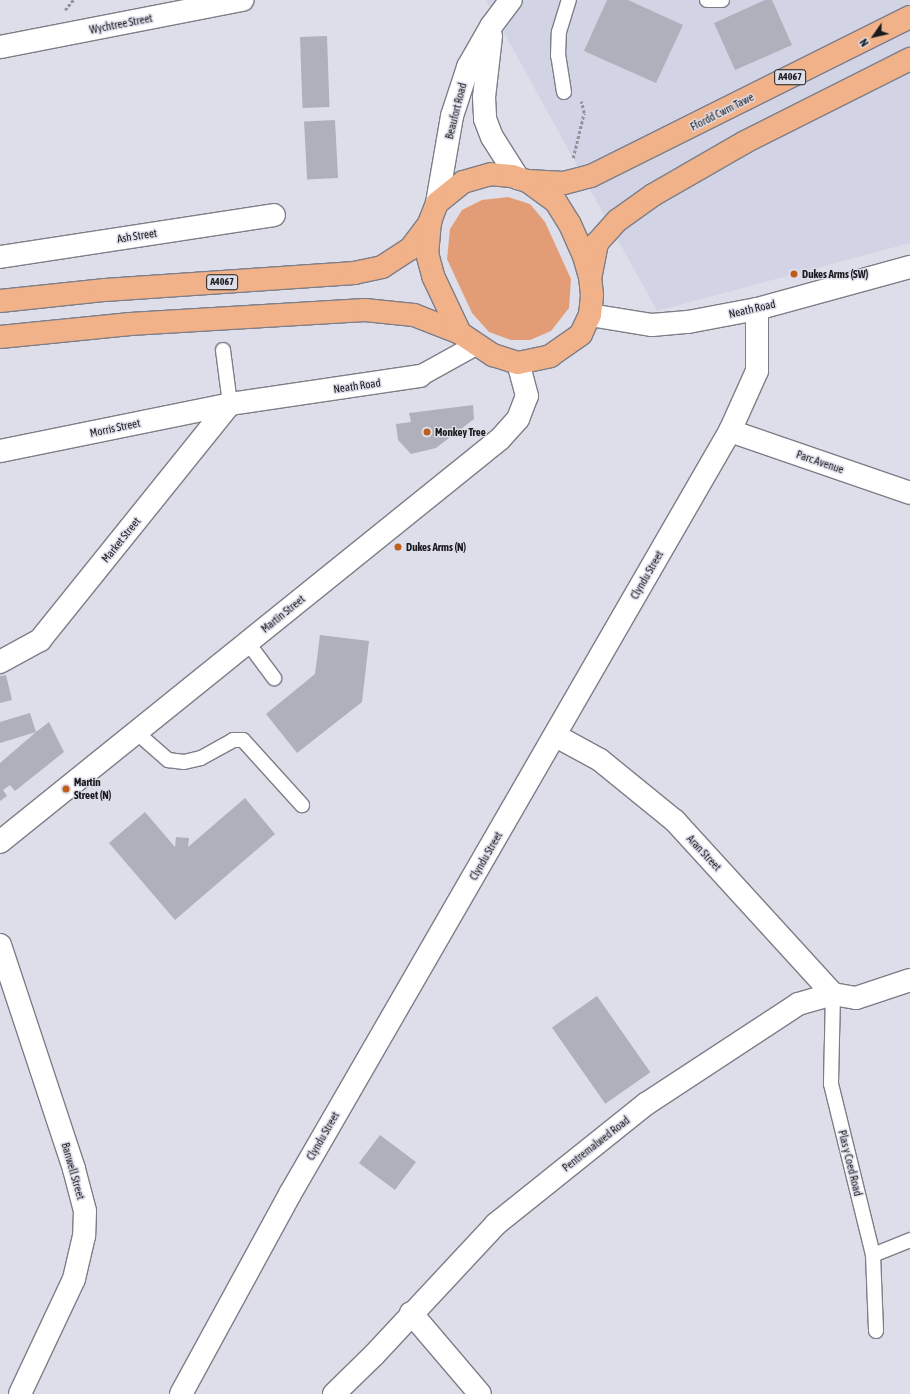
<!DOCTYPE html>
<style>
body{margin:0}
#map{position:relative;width:910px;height:1394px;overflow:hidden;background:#dddee9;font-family:"Asap Condensed",sans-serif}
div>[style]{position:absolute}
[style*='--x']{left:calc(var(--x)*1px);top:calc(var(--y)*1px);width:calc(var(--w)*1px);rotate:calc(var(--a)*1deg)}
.built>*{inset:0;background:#d2d4e6}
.green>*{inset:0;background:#e29d76}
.building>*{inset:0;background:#afb0bb;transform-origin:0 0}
.path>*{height:2.5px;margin-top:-1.25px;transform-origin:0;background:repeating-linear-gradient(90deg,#91929a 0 3px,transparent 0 5px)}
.roads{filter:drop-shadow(1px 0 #7d7e88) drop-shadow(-1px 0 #7d7e88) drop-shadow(0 1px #7d7e88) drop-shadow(0 -1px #7d7e88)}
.service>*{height:14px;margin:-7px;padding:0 7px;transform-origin:7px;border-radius:7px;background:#fff}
.pedestrian>*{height:20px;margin:-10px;padding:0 10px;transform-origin:10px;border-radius:10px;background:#fff}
.minor>*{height:22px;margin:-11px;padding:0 11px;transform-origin:11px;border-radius:11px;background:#fff}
.tertiary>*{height:22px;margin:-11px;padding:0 11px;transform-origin:11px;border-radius:11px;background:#fff}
.secondary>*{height:22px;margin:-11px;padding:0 11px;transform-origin:11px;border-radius:11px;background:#fff}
.primary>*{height:22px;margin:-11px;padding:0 11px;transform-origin:11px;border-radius:11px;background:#f1b289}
.dots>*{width:11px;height:11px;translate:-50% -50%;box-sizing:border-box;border:2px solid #dddee9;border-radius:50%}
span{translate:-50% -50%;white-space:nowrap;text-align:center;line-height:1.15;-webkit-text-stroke:3px #dddee9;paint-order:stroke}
.shield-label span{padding:1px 3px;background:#dddee9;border:1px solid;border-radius:3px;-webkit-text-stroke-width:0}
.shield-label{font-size:10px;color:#1b1b1f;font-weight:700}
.street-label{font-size:11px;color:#1b1b1f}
.poi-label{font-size:11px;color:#1b1b1f;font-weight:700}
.left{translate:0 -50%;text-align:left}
.north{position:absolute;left:854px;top:16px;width:40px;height:40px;-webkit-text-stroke:3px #dddee9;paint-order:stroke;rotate:236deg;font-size:11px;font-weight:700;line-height:16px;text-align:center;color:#1b1b1f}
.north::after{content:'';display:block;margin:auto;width:14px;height:18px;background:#1b1b1f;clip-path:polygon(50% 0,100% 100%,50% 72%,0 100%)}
</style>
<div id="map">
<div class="built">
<i style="clip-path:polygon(486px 0,910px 0,910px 243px,657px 311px)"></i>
</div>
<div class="green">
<i style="clip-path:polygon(508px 197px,530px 204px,545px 222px,571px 279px,569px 308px,551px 331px,530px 340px,511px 340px,489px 332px,472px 313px,447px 259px,450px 229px,462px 210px,482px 200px)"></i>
</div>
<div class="building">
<i style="clip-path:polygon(607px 0,628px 0,683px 25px,656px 83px,584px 51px)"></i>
<i style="clip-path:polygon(765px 0,772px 0,792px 45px,735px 70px,714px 23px)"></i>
<i style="left:327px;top:36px;width:71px;height:27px;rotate:88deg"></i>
<i style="left:335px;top:120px;width:58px;height:31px;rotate:87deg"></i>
<i style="clip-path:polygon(473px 405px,474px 419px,436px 448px,411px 454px,398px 440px,396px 424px,411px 422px,409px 413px)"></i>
<i style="clip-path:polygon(320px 635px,369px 641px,362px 702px,297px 753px,266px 714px,315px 674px)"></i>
<i style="clip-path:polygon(6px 675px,12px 700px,0 703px,0 676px)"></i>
<i style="clip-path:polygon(30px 713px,36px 732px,49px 722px,64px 752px,15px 791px,10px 785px,3px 790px,7px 796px,0 801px,0 763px,36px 732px,0 743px,0 722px)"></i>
<i style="clip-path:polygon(245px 798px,275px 834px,175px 920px,109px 843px,145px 812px,175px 847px,176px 837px,189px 838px,188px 847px)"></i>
<i style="left:597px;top:996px;width:93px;height:55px;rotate:55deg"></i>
<i style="left:380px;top:1135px;width:45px;height:35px;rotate:37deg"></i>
</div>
<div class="path">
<i style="--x:65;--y:10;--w:13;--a:-51"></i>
<i style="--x:573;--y:158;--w:46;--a:-76.3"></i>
<i style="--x:584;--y:113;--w:12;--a:-104"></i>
</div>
<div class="roads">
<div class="service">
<i style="--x:707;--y:0;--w:15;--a:0"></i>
<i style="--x:564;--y:92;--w:36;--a:-99"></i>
<i style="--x:558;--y:56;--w:24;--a:-88"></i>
<i style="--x:559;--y:32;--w:34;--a:-73"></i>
<i style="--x:223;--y:350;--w:54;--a:82.6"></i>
<i style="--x:248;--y:643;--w:44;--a:53.4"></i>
<i style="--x:136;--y:732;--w:43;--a:41.2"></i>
<i style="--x:168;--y:760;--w:16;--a:7"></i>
<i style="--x:184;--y:762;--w:17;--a:-13"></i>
<i style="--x:201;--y:758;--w:37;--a:-29"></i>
<i style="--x:233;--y:740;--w:10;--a:0"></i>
<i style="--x:243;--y:740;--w:88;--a:47.8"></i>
<i style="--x:833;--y:994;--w:90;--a:91.3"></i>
<i style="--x:831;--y:1084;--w:176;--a:76.2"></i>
<i style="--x:873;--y:1255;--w:76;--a:87.7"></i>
<i style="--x:873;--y:1255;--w:40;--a:-22"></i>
</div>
<div class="pedestrian">
<i style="--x:420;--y:376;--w:64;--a:-29"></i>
</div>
<div class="minor">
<i style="--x:491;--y:36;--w:61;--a:96.5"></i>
<i style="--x:484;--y:97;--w:22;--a:87"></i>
<i style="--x:485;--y:119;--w:19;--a:69"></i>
<i style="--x:492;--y:137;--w:49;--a:57.6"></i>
<i style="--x:0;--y:47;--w:247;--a:-11"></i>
<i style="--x:437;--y:203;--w:88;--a:-80.2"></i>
<i style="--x:452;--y:116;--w:52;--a:-71.9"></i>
<i style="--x:468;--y:67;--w:48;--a:-60.3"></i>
<i style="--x:492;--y:25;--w:31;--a:-53"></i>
<i style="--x:0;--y:257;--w:277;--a:-8.7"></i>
<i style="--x:730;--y:431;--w:190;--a:19"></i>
<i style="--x:0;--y:451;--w:235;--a:-11.5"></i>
<i style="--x:230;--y:404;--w:192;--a:-8.4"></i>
<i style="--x:0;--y:662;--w:46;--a:-28.8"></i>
<i style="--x:40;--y:640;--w:303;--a:-51.2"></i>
<i style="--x:556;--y:736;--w:50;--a:28.6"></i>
<i style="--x:600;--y:760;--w:97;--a:39.1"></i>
<i style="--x:675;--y:821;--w:234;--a:47.6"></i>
<i style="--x:0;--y:945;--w:236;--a:71.7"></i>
<i style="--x:74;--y:1169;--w:43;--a:75.3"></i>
<i style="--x:85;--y:1211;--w:25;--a:92"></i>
<i style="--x:84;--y:1236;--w:44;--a:103.1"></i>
<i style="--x:74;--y:1279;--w:127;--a:115.2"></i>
<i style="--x:411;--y:1313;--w:106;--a:49.6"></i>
<i style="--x:334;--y:1394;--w:56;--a:-44.3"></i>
<i style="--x:374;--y:1355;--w:179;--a:-47"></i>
<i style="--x:496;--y:1224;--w:192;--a:-38.7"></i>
<i style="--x:646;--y:1104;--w:182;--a:-33.3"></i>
<i style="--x:798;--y:1004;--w:36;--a:-16"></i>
<i style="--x:833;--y:994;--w:23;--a:10"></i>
<i style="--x:856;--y:998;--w:57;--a:-18.4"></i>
</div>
<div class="tertiary">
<i style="--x:181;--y:1394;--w:228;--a:-61.4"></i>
<i style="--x:290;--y:1194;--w:881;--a:-60.03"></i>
<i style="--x:730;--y:431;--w:66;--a:-65.8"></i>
<i style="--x:757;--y:371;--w:62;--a:-90"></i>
</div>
<div class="secondary">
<i style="--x:590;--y:315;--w:63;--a:9.2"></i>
<i style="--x:652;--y:325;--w:36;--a:-5"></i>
<i style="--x:688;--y:322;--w:70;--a:-10.7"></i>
<i style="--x:757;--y:309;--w:159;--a:-15.4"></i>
<i style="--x:0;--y:842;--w:642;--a:-38.87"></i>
<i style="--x:500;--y:439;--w:27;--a:-48"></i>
<i style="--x:518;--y:419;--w:25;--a:-69"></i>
<i style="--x:527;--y:396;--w:34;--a:-105"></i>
</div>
<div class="primary">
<i style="--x:528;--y:181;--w:36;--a:3"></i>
<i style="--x:564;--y:183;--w:28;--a:-15"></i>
<i style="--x:591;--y:176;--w:356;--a:-26.5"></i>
<i style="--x:591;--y:274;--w:32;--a:-79"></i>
<i style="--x:597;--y:243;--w:31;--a:-48"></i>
<i style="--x:618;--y:220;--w:43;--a:-35.5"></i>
<i style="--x:653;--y:195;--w:106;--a:-29.9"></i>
<i style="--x:745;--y:142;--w:185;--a:-26.7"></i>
<i style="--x:0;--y:301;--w:106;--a:-6"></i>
<i style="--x:105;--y:290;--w:250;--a:-3.9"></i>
<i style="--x:354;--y:273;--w:29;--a:-12"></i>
<i style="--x:382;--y:267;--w:33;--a:-33"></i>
<i style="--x:410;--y:249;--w:34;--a:-53"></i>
<i style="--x:0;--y:337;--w:131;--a:-5.7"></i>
<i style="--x:130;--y:324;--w:235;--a:-3.4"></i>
<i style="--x:365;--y:310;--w:49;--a:5.8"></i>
<i style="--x:414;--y:315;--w:49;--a:21.4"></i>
<i style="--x:460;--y:333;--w:40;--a:34"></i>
<i style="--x:493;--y:355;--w:26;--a:18"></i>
<i style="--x:518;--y:363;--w:33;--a:-12"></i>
<i style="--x:550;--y:356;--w:38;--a:-35"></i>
<i style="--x:581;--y:334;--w:21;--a:-65"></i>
<i style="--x:590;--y:315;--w:20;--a:-84"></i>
<i style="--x:592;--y:295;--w:18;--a:-96"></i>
<i style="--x:590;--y:277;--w:22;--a:-106"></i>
<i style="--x:584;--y:256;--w:36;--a:-114"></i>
<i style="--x:569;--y:223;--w:26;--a:-122"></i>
<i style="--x:555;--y:201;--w:34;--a:-144"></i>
<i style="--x:527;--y:181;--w:16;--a:-162"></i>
<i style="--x:512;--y:176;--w:21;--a:-175"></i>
<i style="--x:491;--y:174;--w:29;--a:164"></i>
<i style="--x:463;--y:182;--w:33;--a:141"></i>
<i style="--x:437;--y:203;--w:19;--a:111"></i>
<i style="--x:430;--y:221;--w:32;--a:95"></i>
<i style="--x:427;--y:253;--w:24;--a:75"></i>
<i style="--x:433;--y:276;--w:63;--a:64.7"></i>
</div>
</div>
<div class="dots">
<i style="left:794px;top:274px;background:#be5e1a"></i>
<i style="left:427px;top:432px;background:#be5e1a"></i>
<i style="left:398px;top:547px;background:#be5e1a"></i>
<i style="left:66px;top:789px;background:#be5e1a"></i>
</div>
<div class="shield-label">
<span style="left:790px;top:77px">A4067</span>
<span style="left:222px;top:282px">A4067</span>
</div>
<div class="street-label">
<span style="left:121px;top:24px;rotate:-11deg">Wychtree Street</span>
<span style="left:456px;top:111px;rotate:-76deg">Beaufort Road</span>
<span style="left:722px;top:112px;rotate:-27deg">Ffordd Cwm Tawe</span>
<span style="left:137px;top:236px;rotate:-9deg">Ash Street</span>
<span style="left:752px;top:309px;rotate:-13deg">Neath Road</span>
<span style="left:357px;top:386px;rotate:-8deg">Neath Road</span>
<span style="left:115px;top:428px;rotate:-12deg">Morris Street</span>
<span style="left:820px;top:462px;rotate:19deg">Parc Avenue</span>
<span style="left:121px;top:540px;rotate:-51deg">Market Street</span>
<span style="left:647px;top:575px;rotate:-60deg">Clyndu Street</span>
<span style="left:283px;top:614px;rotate:-39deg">Martin Street</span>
<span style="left:704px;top:853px;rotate:47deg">Aran Street</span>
<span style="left:486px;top:856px;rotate:-60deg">Clyndu Street</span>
<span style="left:323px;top:1136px;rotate:-60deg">Clyndu Street</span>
<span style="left:596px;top:1144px;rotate:-38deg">Pentremalwed Road</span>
<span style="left:850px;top:1163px;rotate:76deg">Plas y Coed Road</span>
<span style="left:73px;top:1171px;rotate:74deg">Banwell Street</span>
</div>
<div class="poi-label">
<span class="left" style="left:802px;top:274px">Dukes Arms (SW)</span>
<span class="left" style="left:435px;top:432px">Monkey Tree</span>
<span class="left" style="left:406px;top:547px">Dukes Arms (N)</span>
<span class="left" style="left:74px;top:789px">Martin<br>Street (N)</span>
</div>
<div class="north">N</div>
</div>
